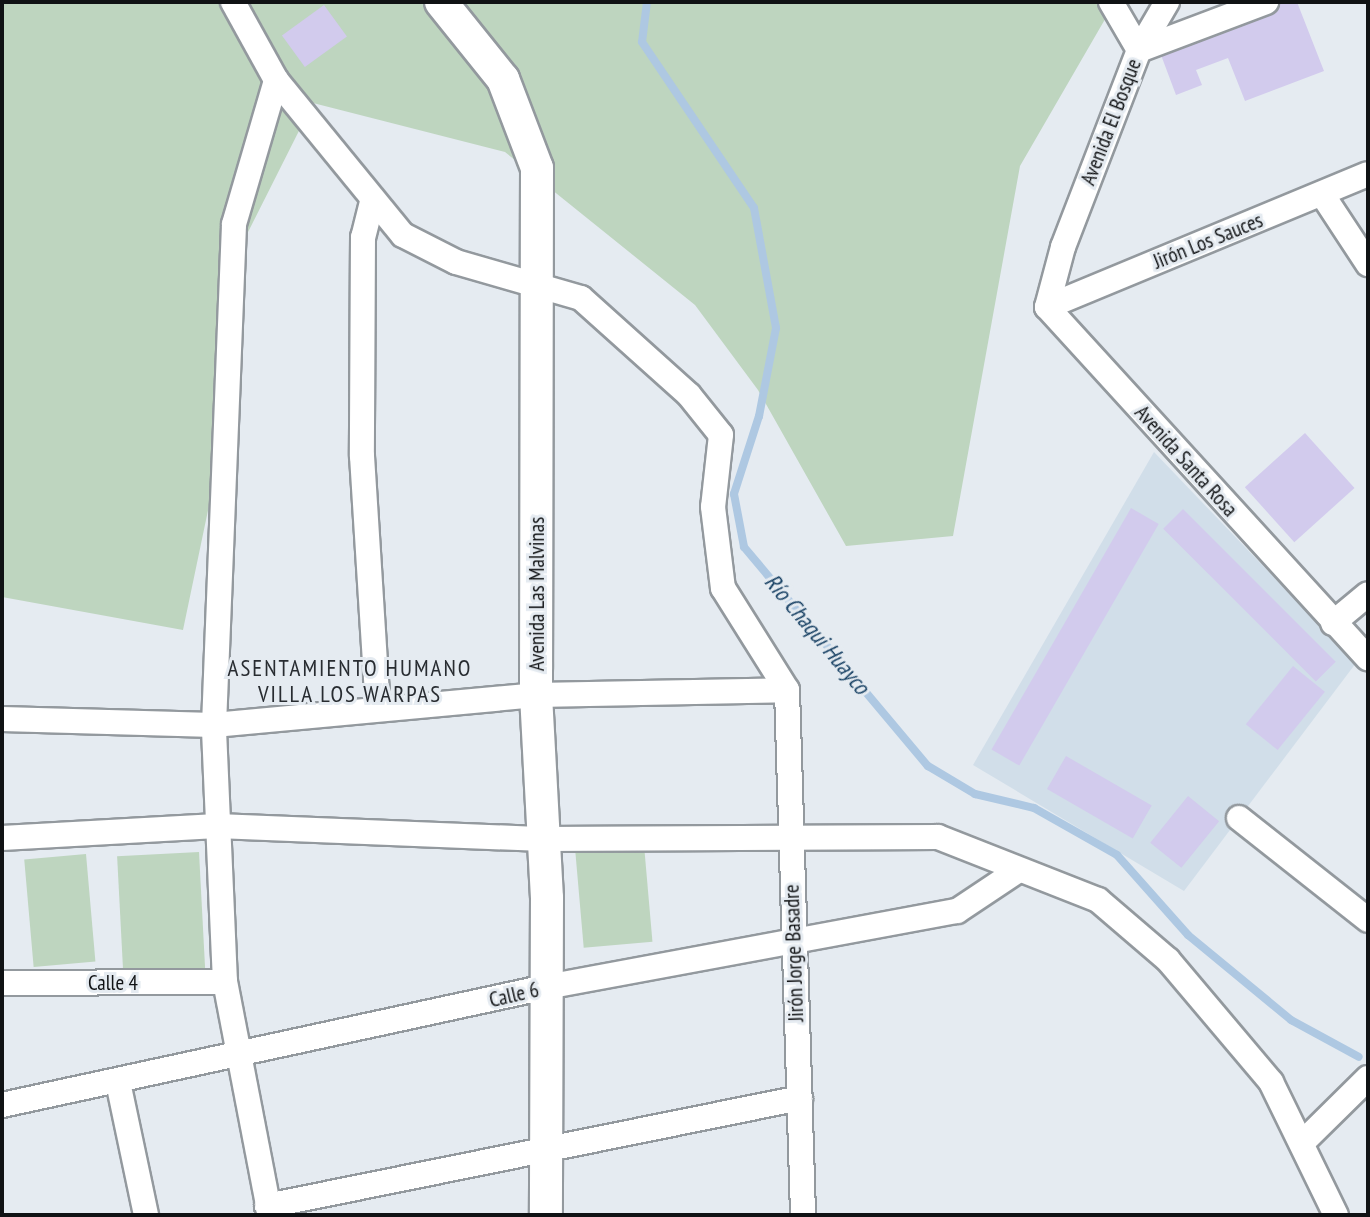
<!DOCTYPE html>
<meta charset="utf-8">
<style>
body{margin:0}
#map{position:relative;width:1370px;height:1217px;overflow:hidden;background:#e5ebf1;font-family:"PT Sans Narrow",sans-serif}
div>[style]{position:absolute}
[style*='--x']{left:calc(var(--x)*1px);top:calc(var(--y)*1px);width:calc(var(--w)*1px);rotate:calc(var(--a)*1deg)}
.built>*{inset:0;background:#d1dee9}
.green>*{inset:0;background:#bed5bf;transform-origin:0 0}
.stream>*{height:8px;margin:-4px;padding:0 4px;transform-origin:4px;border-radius:4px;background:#aec8e2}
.building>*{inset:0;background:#d2cbed;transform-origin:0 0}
.roads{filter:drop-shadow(2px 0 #93999e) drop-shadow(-2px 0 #93999e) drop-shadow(0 2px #93999e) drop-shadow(0 -2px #93999e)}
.minor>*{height:24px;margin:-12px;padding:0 12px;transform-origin:12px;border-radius:12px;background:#fff}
.tertiary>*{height:32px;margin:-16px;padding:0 16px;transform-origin:16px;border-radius:16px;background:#fff}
span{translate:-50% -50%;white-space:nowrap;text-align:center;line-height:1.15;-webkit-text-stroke:6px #e5ebf1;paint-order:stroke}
.street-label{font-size:21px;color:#101214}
.water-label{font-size:23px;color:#184164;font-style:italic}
.neighbourhood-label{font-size:23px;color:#282c31;letter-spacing:2px}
.frame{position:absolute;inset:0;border:4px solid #101214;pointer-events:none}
</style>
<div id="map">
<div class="built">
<i style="clip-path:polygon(1154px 452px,1356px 663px,1184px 891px,973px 765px)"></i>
</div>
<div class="green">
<i style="clip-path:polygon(2px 2px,1115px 2px,1020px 166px,953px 536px,846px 546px,758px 390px,695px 305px,505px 152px,313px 103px,243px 242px,225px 429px,183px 630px,2px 597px)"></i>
<i style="left:644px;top:845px;width:97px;height:69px;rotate:85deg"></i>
<i style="left:199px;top:852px;width:121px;height:82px;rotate:87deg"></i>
<i style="left:86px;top:854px;width:108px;height:62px;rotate:85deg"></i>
</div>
<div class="stream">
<i style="--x:647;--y:2;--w:40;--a:97.1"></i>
<i style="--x:642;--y:42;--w:200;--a:56"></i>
<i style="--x:754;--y:208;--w:122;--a:79.6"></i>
<i style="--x:776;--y:328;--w:90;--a:100.9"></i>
<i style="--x:759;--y:416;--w:82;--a:107.8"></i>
<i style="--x:734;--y:494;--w:54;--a:79.3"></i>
<i style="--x:744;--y:547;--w:286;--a:50"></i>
<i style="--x:928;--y:766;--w:55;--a:30.8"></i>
<i style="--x:975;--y:794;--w:61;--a:13.3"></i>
<i style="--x:1034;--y:808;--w:95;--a:29.5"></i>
<i style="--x:1117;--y:855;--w:107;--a:48.4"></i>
<i style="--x:1188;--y:935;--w:134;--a:39.5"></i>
<i style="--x:1291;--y:1020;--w:77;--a:28.6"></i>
</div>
<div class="building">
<i style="clip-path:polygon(1277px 2px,1297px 2px,1324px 71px,1245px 101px,1228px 58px,1196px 70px,1202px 85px,1176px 95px,1158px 47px)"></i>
<i style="left:324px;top:5px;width:39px;height:52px;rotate:54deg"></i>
<i style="left:1305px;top:433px;width:74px;height:81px;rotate:48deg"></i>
<i style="left:1131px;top:508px;width:32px;height:279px;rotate:30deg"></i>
<i style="left:1183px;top:509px;width:216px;height:28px;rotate:45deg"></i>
<i style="left:1293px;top:666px;width:41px;height:75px;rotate:39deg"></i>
<i style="left:1066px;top:756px;width:99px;height:38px;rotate:30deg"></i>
<i style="left:1188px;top:796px;width:40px;height:60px;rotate:39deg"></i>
</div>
<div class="roads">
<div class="minor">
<i style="--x:233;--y:2;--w:89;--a:61.1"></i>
<i style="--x:276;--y:80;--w:200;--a:50.7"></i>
<i style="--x:403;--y:235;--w:59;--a:27"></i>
<i style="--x:456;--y:262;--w:130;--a:16.1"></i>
<i style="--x:581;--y:298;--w:145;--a:41.9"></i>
<i style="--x:689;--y:395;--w:51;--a:51.3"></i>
<i style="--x:721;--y:435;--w:72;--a:96.3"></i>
<i style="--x:713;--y:507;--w:82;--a:83"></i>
<i style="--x:723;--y:588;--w:120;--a:57.9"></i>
<i style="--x:787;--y:690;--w:525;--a:88.25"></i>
<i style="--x:1111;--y:2;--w:56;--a:59.7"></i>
<i style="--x:1139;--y:50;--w:136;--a:-20.7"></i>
<i style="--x:1167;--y:2;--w:56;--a:120.3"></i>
<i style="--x:1139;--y:50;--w:211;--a:111.1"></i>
<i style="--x:1063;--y:247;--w:62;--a:104.9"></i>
<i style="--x:1047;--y:307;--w:476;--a:47.6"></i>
<i style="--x:1322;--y:194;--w:84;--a:56.7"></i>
<i style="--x:372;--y:202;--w:36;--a:104"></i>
<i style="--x:363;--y:237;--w:219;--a:90.3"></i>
<i style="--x:362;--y:456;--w:253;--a:86.4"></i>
<i style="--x:1047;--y:307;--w:347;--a:-22.5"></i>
<i style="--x:1333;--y:623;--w:45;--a:-39.6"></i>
<i style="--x:2;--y:719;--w:212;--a:1.6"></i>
<i style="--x:214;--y:725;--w:323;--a:-5.3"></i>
<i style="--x:536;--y:695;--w:251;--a:-1.1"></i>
<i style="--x:1239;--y:818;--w:164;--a:38.3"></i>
<i style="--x:2;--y:838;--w:215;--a:-3.2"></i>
<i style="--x:217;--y:826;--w:327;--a:2.3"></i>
<i style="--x:544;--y:839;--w:394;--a:-0.3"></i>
<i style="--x:938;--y:837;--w:172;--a:21.5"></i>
<i style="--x:1098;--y:900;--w:92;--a:40.6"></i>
<i style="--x:1168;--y:960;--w:160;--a:49.8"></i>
<i style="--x:1271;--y:1082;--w:148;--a:64"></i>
<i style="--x:2;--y:983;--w:223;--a:-0.3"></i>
<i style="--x:118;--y:1082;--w:136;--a:78.1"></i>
<i style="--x:2;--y:1105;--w:557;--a:-12.24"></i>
<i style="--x:546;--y:987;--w:418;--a:-10.5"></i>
<i style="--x:957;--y:911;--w:72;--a:-33.7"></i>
<i style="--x:1303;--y:1142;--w:91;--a:-44.6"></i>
<i style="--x:267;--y:1206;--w:544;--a:-11.45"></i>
<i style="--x:270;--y:1215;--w:237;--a:-100.9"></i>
<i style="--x:225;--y:982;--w:257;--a:-92.5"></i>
<i style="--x:214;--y:725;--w:501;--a:-87.71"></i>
<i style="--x:234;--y:224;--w:150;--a:-73.7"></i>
</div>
<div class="tertiary">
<i style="--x:441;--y:2;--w:99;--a:51.2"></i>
<i style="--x:503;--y:79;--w:95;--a:69.1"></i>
<i style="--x:537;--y:168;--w:527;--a:90.11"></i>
<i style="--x:536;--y:695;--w:203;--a:86.9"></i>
<i style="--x:547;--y:898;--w:317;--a:90.2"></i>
</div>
</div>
<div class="street-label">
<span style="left:1111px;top:122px;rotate:-69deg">Avenida El Bosque</span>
<span style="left:1208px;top:241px;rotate:-22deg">Jirón Los Sauces</span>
<span style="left:1186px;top:461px;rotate:48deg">Avenida Santa Rosa</span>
<span style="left:537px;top:594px;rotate:-90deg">Avenida Las Malvinas</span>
<span style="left:794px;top:953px;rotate:-92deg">Jirón Jorge Basadre</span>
<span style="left:113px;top:983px">Calle 4</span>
<span style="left:514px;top:995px;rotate:-13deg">Calle 6</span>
</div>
<div class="water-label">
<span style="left:817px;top:634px;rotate:50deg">Río Chaqui Huayco</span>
</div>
<div class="neighbourhood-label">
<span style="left:350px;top:681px">ASENTAMIENTO HUMANO<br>VILLA LOS WARPAS</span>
</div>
<div class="frame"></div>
</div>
